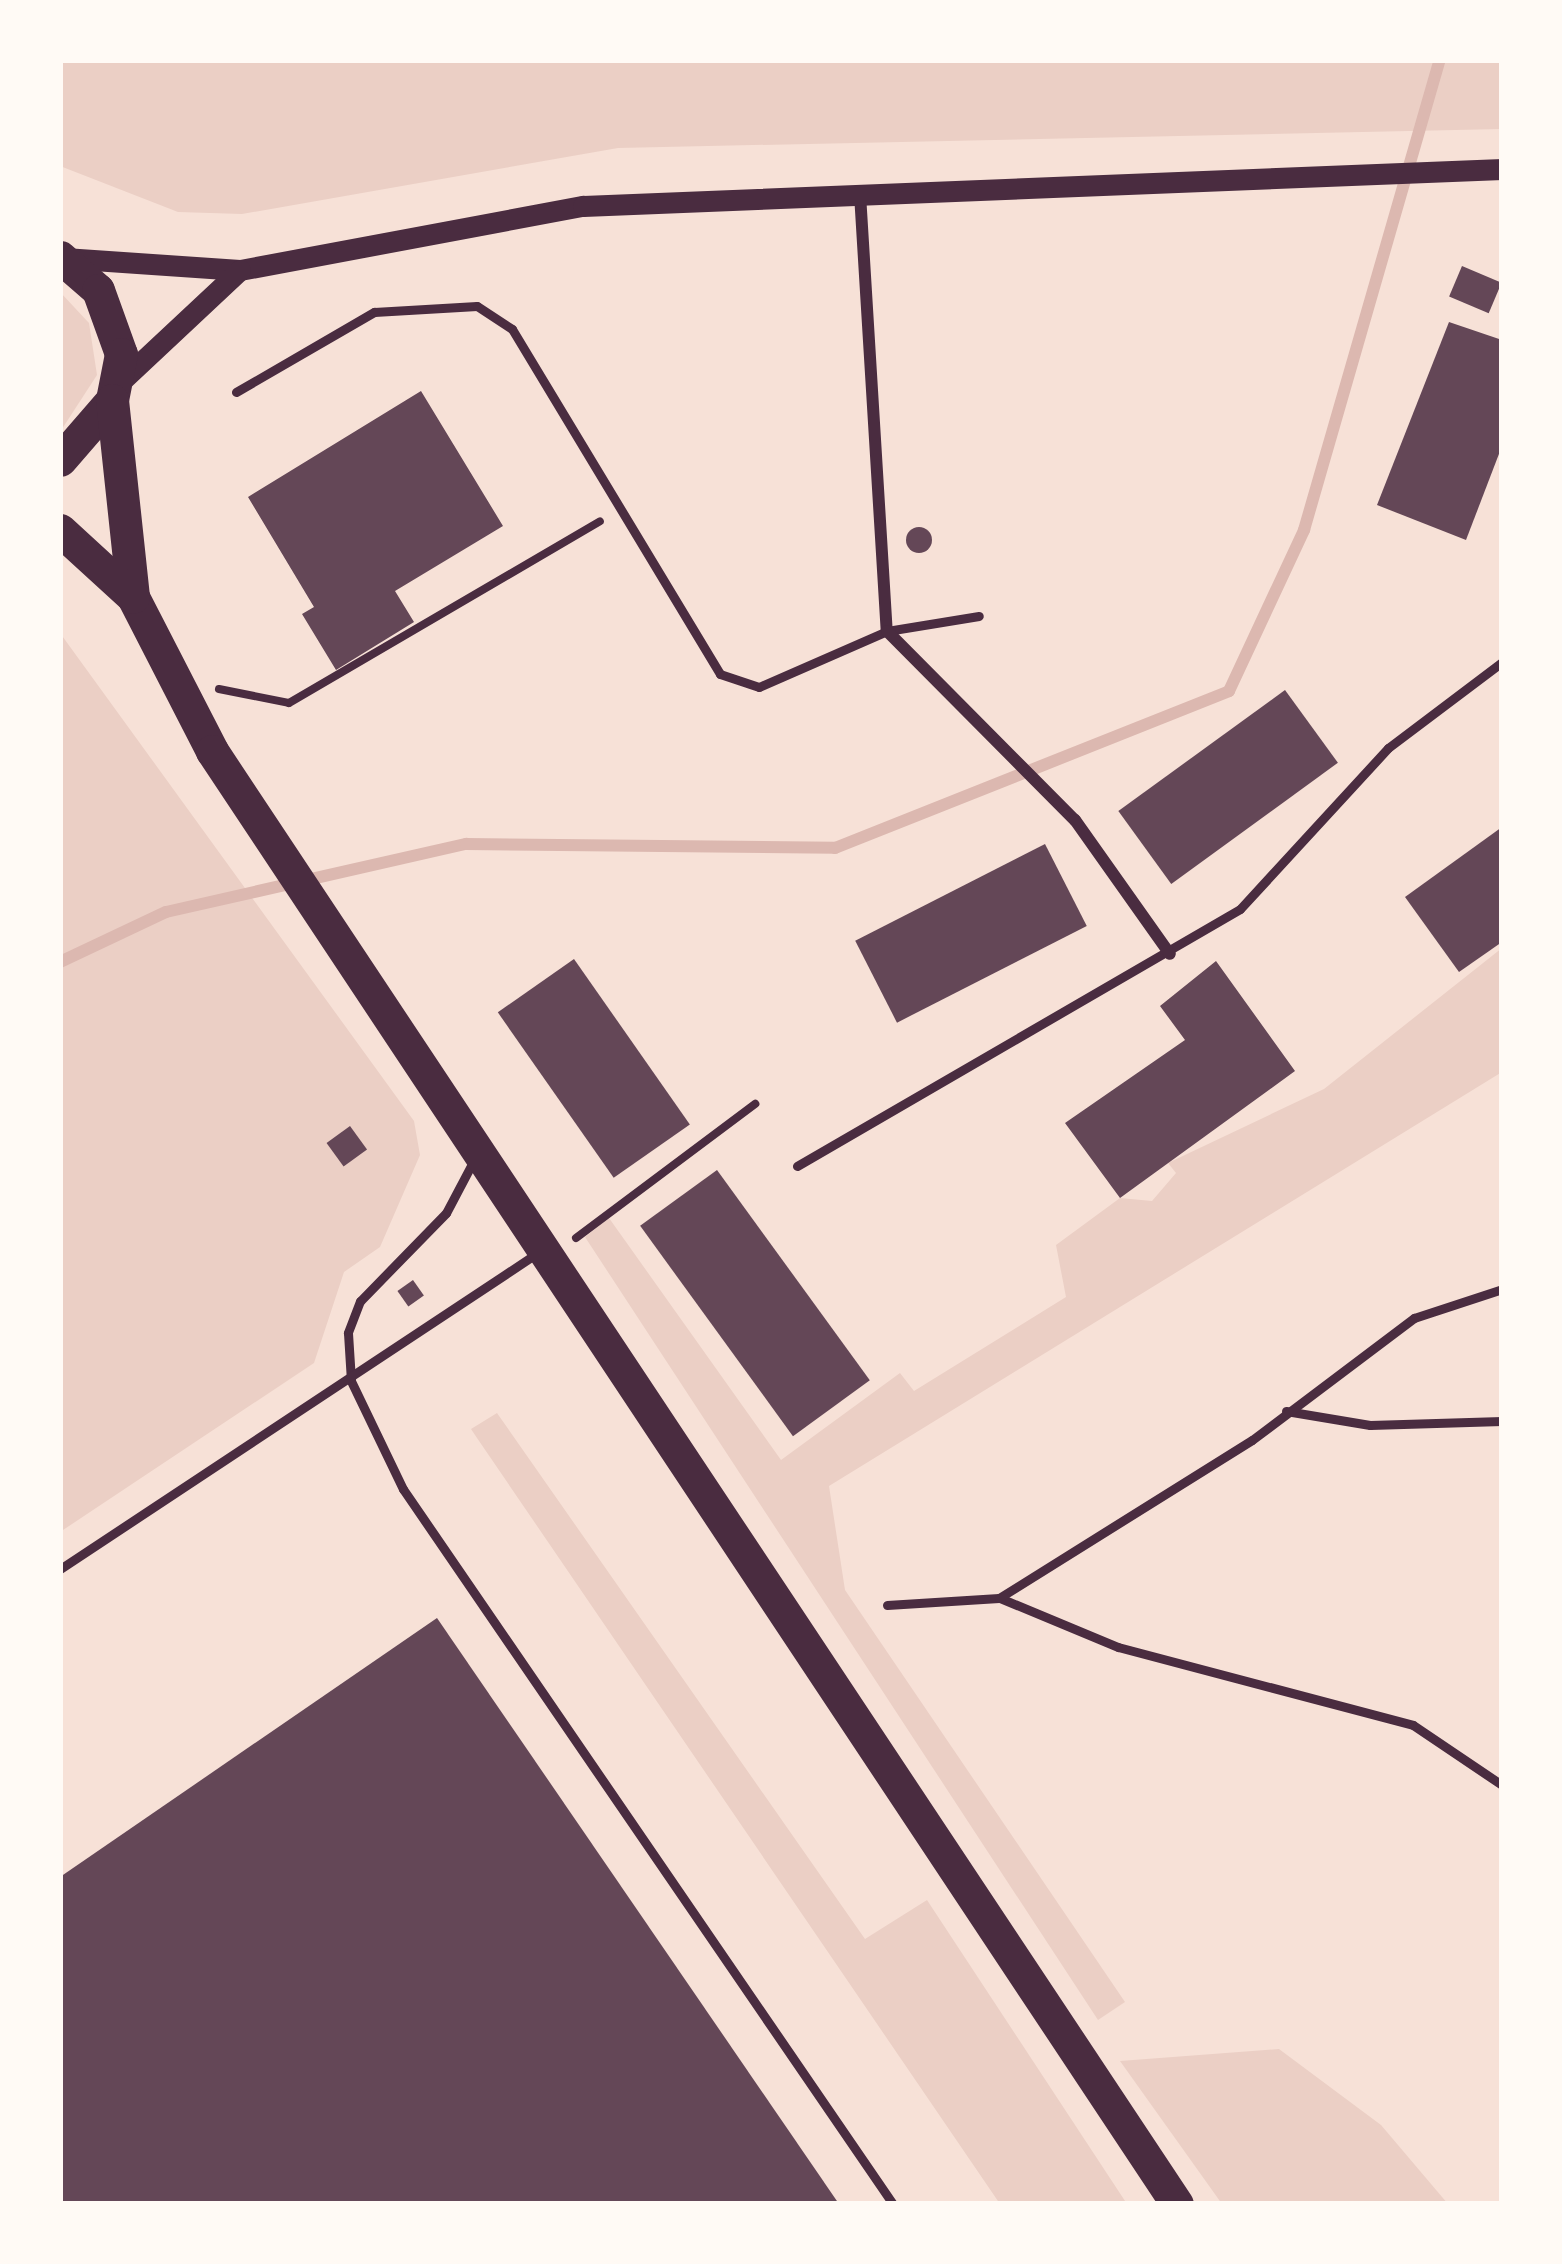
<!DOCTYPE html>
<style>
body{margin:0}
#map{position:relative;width:1562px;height:2264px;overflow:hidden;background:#f7e1d7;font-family:"Alegreya Sans",sans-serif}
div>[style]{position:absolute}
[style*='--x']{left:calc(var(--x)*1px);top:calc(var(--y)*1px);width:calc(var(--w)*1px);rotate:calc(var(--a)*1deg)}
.green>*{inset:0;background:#ebcfc5}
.stream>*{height:12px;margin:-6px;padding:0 6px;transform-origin:6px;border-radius:6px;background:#dcb8b0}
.building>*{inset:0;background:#644757;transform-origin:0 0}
.round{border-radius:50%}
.path>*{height:8px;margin:-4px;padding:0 4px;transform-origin:4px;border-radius:4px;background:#4a2c40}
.service>*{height:9px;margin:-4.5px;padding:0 4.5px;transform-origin:4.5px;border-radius:4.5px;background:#4a2c40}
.minor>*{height:12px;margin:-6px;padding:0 6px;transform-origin:6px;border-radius:6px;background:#4a2c40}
.tertiary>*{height:21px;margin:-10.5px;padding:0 10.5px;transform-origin:10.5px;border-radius:10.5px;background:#4a2c40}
.trunk>*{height:33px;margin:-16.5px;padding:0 16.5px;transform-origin:16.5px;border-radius:16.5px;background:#4a2c40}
span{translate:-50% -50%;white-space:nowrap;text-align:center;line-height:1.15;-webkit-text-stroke:9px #fffaf5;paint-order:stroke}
.frame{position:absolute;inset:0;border:63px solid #fffaf5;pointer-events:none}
</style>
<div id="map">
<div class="green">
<i style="clip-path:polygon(60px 60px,1502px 60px,1502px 129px,618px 148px,242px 214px,178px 212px,60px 166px)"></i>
<i style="clip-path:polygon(60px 292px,89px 323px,97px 375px,60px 432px)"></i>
<i style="clip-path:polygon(60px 633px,414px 1121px,420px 1155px,380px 1247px,344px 1272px,314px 1363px,60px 1532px)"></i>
<i style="clip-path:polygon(1502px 948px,1502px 1072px,829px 1486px,845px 1590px,1125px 2002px,1098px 2020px,585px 1237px,609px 1218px,781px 1460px,900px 1373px,914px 1391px,1066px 1297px,1056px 1245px,1120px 1198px,1152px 1201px,1176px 1173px,1168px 1163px,1324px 1089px)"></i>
<i style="clip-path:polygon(497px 1413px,865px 1939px,927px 1900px,1127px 2204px,1000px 2204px,477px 1438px,471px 1429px)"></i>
<i style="clip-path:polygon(1279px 2049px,1381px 2125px,1448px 2204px,1222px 2204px,1120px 2061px)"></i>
</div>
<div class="stream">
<i style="--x:60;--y:962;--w:117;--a:-25.3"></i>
<i style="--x:166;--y:912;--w:308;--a:-12.8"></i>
<i style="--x:466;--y:844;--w:369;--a:0.6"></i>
<i style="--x:835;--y:848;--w:424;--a:-21.7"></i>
<i style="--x:1229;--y:691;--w:178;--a:-65"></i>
<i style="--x:1304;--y:530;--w:489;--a:-73.9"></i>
</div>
<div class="building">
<i style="left:1462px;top:266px;width:43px;height:33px;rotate:23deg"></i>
<i style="clip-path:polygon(1449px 322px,1502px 340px,1502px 446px,1466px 540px,1377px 505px)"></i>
<i style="clip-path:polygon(421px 391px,503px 526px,395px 591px,414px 622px,336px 670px,302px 614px,314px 607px,248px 497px)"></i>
<i class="round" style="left:906px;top:527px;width:26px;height:26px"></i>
<i style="left:1285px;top:690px;width:90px;height:206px;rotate:54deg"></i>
<i style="clip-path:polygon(1502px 827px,1502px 942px,1459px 972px,1405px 897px)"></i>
<i style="left:1045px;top:844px;width:92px;height:213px;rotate:63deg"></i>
<i style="left:574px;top:959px;width:202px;height:93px;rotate:55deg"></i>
<i style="clip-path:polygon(1216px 961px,1295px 1071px,1120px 1198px,1065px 1123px,1185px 1040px,1160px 1006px)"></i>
<i style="left:350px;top:1126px;width:29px;height:29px;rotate:54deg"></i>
<i style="left:717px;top:1170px;width:260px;height:95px;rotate:54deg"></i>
<i style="left:413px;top:1280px;width:19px;height:19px;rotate:55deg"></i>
<i style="clip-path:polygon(437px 1618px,839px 2204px,60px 2204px,60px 1877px)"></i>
</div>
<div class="path">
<i style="--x:219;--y:689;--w:71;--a:11.3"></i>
<i style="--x:289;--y:703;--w:360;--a:-30.3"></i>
<i style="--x:576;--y:1238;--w:224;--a:-36.8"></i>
</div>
<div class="service">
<i style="--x:236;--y:392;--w:160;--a:-30.1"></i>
<i style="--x:374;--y:312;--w:103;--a:-3.3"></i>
<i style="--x:477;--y:306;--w:42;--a:33.3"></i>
<i style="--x:512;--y:329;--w:403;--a:58.9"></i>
<i style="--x:720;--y:674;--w:41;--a:18.4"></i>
<i style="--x:759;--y:687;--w:140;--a:-23.6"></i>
<i style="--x:887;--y:631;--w:93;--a:-9.3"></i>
<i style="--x:475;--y:1158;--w:62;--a:117.8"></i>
<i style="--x:446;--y:1213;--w:123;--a:134.3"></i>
<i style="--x:360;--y:1301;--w:34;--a:111"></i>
<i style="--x:348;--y:1333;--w:48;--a:86.4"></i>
<i style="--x:351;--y:1381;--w:120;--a:64.3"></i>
<i style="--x:403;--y:1489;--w:867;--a:55.58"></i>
<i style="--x:797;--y:1166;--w:512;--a:-30.12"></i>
<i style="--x:1240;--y:909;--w:219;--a:-47.4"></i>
<i style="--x:1388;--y:748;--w:143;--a:-37"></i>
<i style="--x:1286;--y:1411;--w:85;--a:9.5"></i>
<i style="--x:1370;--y:1425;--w:132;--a:-1.7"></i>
<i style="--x:60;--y:1569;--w:571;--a:-33.5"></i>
<i style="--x:1000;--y:1598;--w:128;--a:22.6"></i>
<i style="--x:1118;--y:1647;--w:305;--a:14.8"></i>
<i style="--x:1413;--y:1725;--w:107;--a:34"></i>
<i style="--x:887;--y:1605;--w:112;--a:-3.6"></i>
<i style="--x:999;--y:1598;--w:298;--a:-32"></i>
<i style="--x:1252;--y:1440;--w:203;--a:-37"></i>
<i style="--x:1414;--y:1318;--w:93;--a:-18.2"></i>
</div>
<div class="minor">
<i style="--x:860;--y:194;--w:438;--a:86.5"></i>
<i style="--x:887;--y:631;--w:267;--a:45.2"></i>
<i style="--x:1075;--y:820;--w:164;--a:54.7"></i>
</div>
<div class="tertiary">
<i style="--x:64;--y:258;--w:176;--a:3.9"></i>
<i style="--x:240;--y:270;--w:349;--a:-10.6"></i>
<i style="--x:583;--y:206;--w:920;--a:-2.31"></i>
<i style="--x:118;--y:384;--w:167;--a:-43.1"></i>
</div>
<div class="trunk">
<i style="--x:60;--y:257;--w:50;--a:41"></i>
<i style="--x:98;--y:290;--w:68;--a:70.2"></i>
<i style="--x:121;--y:354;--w:47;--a:101.1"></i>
<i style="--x:112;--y:400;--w:79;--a:130.9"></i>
<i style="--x:112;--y:400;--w:198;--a:83.9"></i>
<i style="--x:133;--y:597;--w:173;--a:62.8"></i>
<i style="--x:212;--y:751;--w:1744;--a:56.41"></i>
<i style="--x:60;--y:530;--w:99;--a:42.5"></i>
</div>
<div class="frame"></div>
</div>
